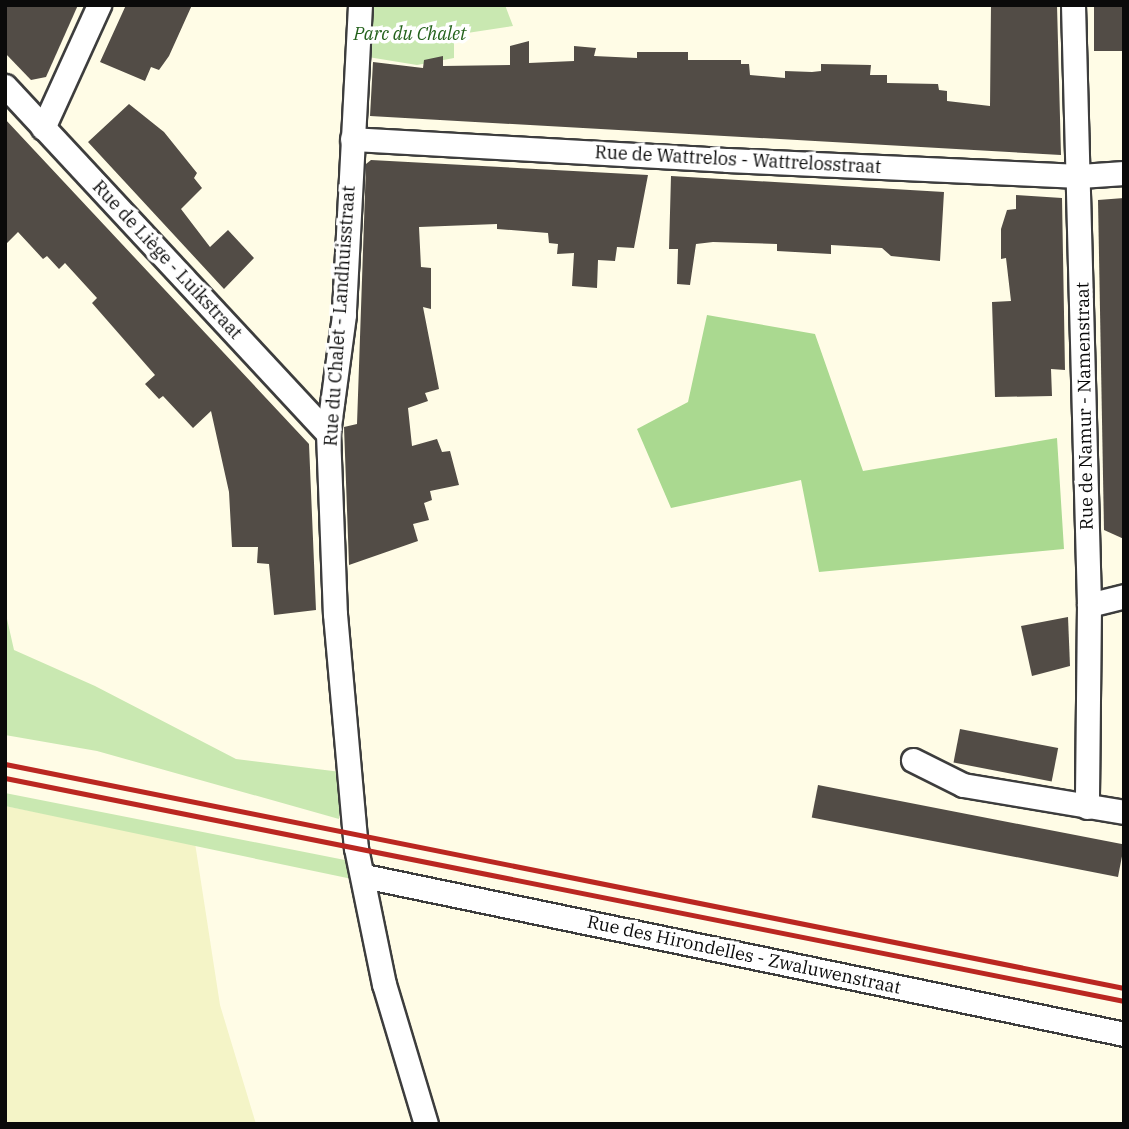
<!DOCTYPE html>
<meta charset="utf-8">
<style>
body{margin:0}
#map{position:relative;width:1129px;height:1129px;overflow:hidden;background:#fffce6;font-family:"IBM Plex Serif",serif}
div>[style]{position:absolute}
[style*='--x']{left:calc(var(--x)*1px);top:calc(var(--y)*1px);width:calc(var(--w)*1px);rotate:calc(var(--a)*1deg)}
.farmland>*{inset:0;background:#f4f4c7}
.green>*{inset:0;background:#c9e8b1}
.forest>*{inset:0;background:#aad990}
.building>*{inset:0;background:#524c46;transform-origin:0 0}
.roads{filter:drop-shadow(2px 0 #3d3d3d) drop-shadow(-2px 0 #3d3d3d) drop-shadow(0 2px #3d3d3d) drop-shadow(0 -2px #3d3d3d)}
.minor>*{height:23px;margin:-11.5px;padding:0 11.5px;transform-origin:11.5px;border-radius:11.5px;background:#fff}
.rail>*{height:5px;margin:-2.5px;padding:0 2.5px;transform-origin:2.5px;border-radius:2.5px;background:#ba2721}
span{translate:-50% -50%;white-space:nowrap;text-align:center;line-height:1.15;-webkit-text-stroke:7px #fff;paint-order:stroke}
.park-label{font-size:18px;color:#23611b;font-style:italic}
.street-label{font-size:18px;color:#0a0a0a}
.frame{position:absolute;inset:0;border:7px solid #0a0a0a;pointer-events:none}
</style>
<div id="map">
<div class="farmland">
<i style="clip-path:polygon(5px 806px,195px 843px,220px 1005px,256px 1124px,5px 1124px)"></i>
</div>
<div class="green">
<i style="clip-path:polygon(370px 5px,505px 5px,513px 26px,454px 35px,454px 58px,417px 65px,368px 57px)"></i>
<i style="clip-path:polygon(5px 610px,14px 650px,95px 686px,236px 759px,341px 772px,339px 819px,97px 751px,5px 735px)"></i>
<i style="clip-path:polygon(5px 793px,350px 861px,352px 879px,5px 806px)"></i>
</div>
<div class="forest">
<i style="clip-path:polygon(707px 315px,815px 334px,863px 471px,1057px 438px,1064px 549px,819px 572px,801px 480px,671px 508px,637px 429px,688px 402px)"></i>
</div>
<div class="building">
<i style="clip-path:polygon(5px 5px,78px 5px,46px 77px,31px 80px,5px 53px)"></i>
<i style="clip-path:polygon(126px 5px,192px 5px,169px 56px,159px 70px,151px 67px,145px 81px,100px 62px)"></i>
<i style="clip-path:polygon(991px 5px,1057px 5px,1061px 155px,370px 116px,373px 62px,423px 68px,424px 60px,443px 56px,443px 66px,510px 65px,510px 46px,529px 41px,529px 63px,574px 61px,574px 46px,596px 48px,594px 56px,637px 58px,637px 52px,688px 52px,688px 60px,741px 60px,741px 64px,749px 64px,750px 75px,785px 78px,785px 71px,812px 72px,821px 71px,821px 64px,871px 65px,870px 75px,887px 75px,887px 83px,938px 84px,939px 90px,947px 91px,947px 101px,990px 106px)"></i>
<i style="left:1094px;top:5px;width:30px;height:46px"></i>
<i style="clip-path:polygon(129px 104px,164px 132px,197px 173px,194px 178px,202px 188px,181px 209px,210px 247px,228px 230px,254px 258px,224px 289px,88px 142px)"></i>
<i style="clip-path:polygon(5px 119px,309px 444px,316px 610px,274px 615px,269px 564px,257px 563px,258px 547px,232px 547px,229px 492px,211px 411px,193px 428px,163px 396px,159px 399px,145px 384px,155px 375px,92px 303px,97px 298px,65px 263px,59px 269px,47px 256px,43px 259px,18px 232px,5px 245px)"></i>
<i style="clip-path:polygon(371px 160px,648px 175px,634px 248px,617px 247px,615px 261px,598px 260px,597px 288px,572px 286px,574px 253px,557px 254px,558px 244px,549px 243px,548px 233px,497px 229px,497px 224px,419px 227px,421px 267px,431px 268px,431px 309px,423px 307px,439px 389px,425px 393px,428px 401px,408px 408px,412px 446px,437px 439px,442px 452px,450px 451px,459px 485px,430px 491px,432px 500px,424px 503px,429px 520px,413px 524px,418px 541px,349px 565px,344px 427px,357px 424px,366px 164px)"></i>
<i style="clip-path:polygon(671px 176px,944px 192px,940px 261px,891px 256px,882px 248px,831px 245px,831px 254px,777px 251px,777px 244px,713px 242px,696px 244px,690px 285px,677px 284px,678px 249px,669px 249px)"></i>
<i style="clip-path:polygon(1016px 195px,1062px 198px,1065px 370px,1051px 369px,1052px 396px,995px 397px,992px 302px,1011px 301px,1006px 258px,1001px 259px,1001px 229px,1007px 210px,1016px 209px)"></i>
<i style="clip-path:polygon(1124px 198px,1124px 539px,1104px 530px,1098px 200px)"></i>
<i style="clip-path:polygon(1068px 617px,1070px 666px,1032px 676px,1021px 626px)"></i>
<i style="left:960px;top:729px;width:100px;height:34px;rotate:11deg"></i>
<i style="left:818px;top:785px;width:312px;height:33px;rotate:11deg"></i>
</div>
<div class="roads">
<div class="minor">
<i style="--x:360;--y:5;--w:310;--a:93"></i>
<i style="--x:344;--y:315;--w:119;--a:97.7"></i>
<i style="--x:328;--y:433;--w:181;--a:87.8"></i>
<i style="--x:335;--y:614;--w:235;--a:84.9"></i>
<i style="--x:356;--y:848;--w:139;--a:78.4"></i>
<i style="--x:384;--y:984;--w:146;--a:73.3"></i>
<i style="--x:1073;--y:5;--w:600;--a:88.47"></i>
<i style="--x:1089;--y:605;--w:202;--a:90.6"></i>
<i style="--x:5;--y:86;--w:474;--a:47.1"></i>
<i style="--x:43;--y:128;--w:135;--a:-65.5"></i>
<i style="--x:352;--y:139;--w:376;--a:3.2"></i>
<i style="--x:727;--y:160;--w:353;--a:2.6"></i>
<i style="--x:1080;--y:176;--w:44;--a:-3.9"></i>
<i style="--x:1089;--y:605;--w:36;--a:-14"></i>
<i style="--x:913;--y:760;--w:56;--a:26.6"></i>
<i style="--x:963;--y:785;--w:163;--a:9.5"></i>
<i style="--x:364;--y:876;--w:776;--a:11.74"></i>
</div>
</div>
<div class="rail">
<i style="--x:5;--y:764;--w:1141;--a:11.32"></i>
<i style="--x:5;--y:778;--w:1141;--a:11.27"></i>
</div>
<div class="park-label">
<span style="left:410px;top:34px">Parc du Chalet</span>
</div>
<div class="street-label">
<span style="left:738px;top:160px;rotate:3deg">Rue de Wattrelos - Wattrelosstraat</span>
<span style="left:167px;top:260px;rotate:47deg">Rue de Liège - Luikstraat</span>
<span style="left:340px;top:316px;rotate:-86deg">Rue du Chalet - Landhuisstraat</span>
<span style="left:1085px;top:406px;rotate:-91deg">Rue de Namur - Namenstraat</span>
<span style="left:744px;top:955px;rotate:12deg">Rue des Hirondelles - Zwaluwenstraat</span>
</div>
<div class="frame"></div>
</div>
